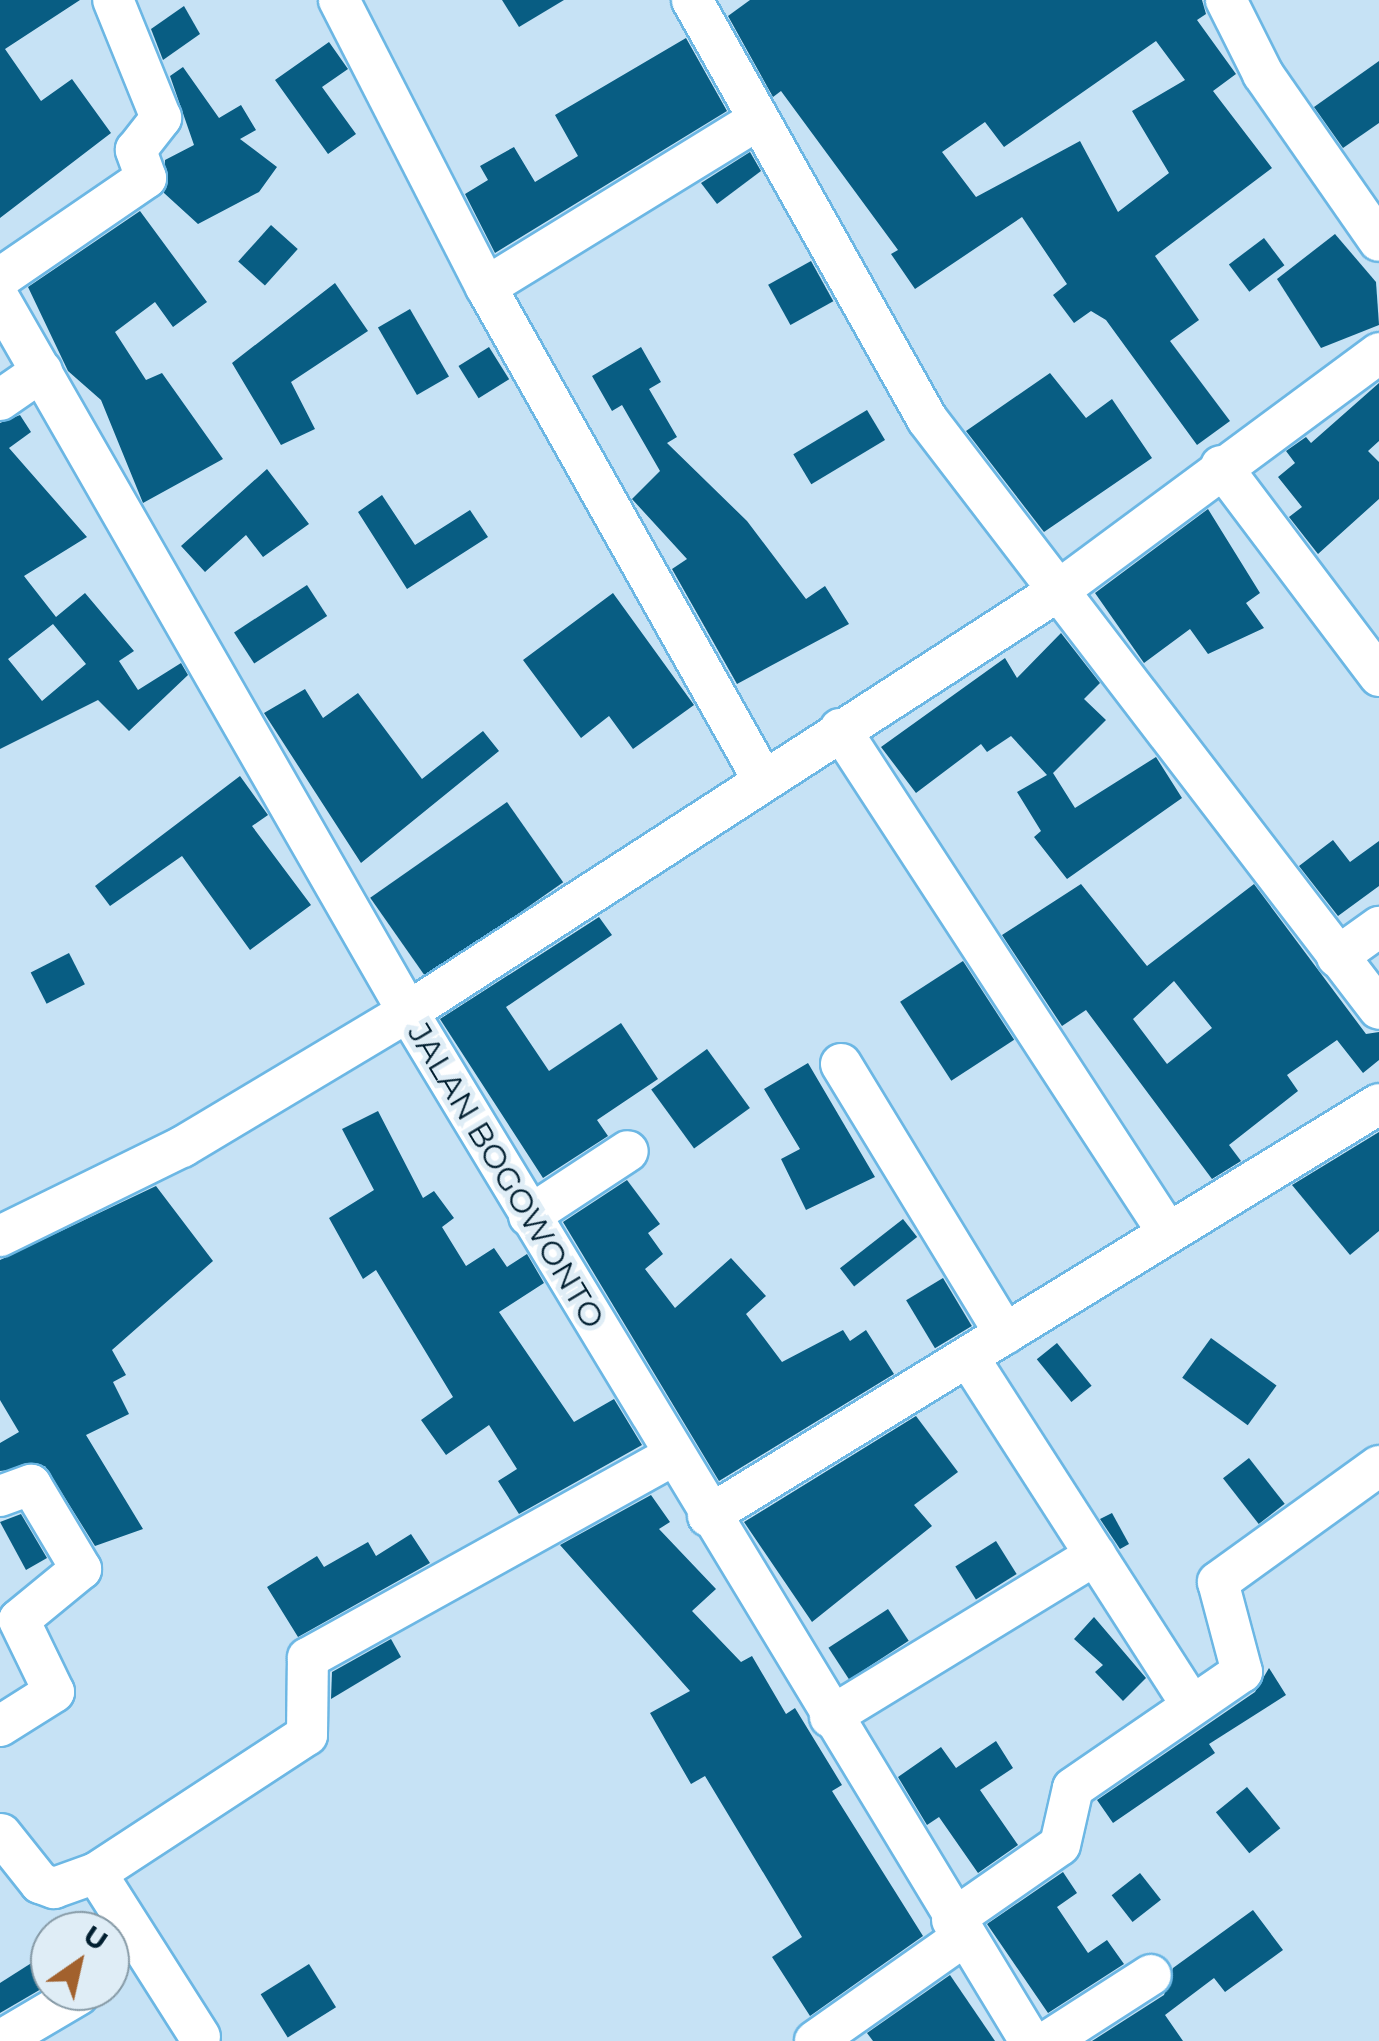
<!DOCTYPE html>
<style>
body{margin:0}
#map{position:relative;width:1379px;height:2041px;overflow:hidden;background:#c6e2f5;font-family:Montserrat,sans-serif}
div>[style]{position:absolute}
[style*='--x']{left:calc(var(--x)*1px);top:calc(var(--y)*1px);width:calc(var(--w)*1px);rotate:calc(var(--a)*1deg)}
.building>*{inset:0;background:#085d83;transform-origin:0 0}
.roads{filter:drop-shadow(2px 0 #6cb7e4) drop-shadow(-2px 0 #6cb7e4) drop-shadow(0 2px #6cb7e4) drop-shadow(0 -2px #6cb7e4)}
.minor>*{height:40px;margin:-20px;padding:0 20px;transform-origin:20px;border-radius:20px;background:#fff}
span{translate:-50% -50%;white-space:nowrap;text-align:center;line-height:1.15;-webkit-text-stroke:10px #dfedf6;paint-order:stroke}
.street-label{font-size:32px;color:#001e2f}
.north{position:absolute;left:30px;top:1911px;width:100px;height:100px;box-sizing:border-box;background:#dfedf6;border:2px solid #869aa6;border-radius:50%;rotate:34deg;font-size:28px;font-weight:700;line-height:40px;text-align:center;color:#001e2f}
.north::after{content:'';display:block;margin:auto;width:35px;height:45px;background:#a2612d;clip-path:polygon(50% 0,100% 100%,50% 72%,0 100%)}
</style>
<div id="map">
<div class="building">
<i style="clip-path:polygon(0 0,80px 0,5px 49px,41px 101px,72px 79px,111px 133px,0 218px)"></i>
<i style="clip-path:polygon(502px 0,564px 0,519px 27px)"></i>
<i style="clip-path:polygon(evenodd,750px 0,1202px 0,1206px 14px,1197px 20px,1236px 74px,1213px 91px,1272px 168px,1155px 256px,1199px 320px,1170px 341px,1230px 421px,1197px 445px,1106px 320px,1091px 311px,1074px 323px,1053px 295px,1067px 284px,1022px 217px,915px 289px,891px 254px,898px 250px,781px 91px,773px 97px,728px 16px,750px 0,1156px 41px,1185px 80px,1132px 111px,1169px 173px,1118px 212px,1080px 141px,976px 197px,942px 152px,985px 122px,1004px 147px,1156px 41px)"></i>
<i style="clip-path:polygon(184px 6px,200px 34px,163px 60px,151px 29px)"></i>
<i style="clip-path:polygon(686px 38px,727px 111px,495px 253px,465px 194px,488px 180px,480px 166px,514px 147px,535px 182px,578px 156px,555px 115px)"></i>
<i style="clip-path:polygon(329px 42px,348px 69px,322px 87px,356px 134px,328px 154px,275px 80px)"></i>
<i style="clip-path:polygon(1379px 61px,1379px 123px,1343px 148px,1314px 107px)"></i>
<i style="clip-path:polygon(183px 67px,219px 118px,241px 105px,256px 130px,240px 139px,277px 167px,259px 192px,198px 224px,164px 193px,165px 160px,194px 145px,170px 76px)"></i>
<i style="clip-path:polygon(750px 152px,761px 171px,717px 204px,701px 183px)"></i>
<i style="clip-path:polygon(140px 211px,207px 302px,173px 327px,155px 302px,115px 332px,146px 380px,162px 373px,223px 459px,143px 503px,101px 400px,68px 371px,28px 287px)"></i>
<i style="left:271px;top:225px;width:36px;height:49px;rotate:42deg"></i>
<i style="clip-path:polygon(1335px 234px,1376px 282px,1379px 325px,1321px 348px,1277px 279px)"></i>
<i style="left:1264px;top:238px;width:34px;height:44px;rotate:53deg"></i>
<i style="left:811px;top:261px;width:46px;height:49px;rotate:61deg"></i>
<i style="clip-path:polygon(335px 283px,368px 331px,291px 382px,315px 429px,281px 445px,232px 363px)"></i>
<i style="left:410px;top:309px;width:78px;height:37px;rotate:60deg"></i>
<i style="left:489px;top:347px;width:38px;height:36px;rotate:58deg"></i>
<i style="clip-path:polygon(641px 347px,661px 382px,649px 389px,677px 437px,667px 443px,747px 521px,806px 599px,825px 586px,849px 624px,737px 684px,672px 569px,687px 559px,632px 499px,660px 471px,622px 405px,612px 411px,592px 376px)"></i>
<i style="clip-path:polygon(1050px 373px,1086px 418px,1112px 399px,1152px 458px,1044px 532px,966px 431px)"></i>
<i style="clip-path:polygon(1379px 383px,1379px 441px,1368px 451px,1379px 462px,1379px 499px,1318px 554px,1289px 517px,1302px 507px,1278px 477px,1295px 463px,1286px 451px,1306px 437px,1311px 443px)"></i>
<i style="left:867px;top:410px;width:35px;height:86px;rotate:59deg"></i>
<i style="clip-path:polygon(evenodd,20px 415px,31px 432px,9px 448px,87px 537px,24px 576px,56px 617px,85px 593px,134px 651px,119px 661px,138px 690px,181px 663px,188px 675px,129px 731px,98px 700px,0 749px,0 423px,20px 415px,53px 624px,86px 664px,42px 701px,8px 659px,53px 624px)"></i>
<i style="clip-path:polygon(267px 469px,309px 524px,263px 557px,246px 535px,205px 572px,181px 546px)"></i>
<i style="clip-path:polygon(382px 495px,415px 545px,470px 510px,488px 537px,407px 589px,358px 512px)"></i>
<i style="clip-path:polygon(1208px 509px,1260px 593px,1246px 603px,1264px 628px,1208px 654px,1190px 629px,1144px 663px,1095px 593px)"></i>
<i style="left:307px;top:585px;width:37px;height:87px;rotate:57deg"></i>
<i style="clip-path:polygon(613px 593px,694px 705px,633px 749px,609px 716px,581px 738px,523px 660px)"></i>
<i style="clip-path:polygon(1061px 633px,1100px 683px,1084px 699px,1106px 720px,1053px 773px,1075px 808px,1156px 757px,1182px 798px,1067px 879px,1034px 837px,1041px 831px,1017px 792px,1047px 775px,1011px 736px,987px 752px,981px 744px,916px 793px,881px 747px,1005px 658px,1017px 678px)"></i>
<i style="clip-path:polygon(305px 689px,323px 718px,358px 693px,422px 779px,483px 731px,499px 751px,361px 863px,264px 713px)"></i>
<i style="clip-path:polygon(240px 776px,268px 815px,252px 826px,311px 905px,250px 950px,182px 856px,110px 906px,95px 886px)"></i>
<i style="left:507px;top:802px;width:98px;height:167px;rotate:55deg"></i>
<i style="clip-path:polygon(1333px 840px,1350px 862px,1379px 841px,1379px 886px,1338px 916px,1299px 866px)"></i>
<i style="clip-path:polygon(evenodd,1081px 884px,1147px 966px,1254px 884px,1366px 1034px,1379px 1032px,1379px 1060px,1363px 1073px,1337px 1040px,1287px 1075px,1298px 1091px,1229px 1145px,1241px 1161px,1212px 1179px,1086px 1010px,1062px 1026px,1002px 935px,1081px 884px,1174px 981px,1212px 1028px,1167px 1064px,1133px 1019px,1174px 981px)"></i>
<i style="clip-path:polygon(599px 917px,612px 935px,506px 1007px,549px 1071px,621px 1023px,658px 1079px,597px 1120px,608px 1136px,543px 1178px,440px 1019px)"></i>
<i style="left:69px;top:953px;width:35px;height:43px;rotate:63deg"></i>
<i style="left:963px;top:961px;width:94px;height:75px;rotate:57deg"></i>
<i style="left:707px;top:1049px;width:73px;height:69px;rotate:54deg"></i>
<i style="clip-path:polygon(808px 1063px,875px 1177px,806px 1210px,781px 1159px,800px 1149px,764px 1089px)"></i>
<i style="clip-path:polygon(378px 1111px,423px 1198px,434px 1191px,454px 1218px,442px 1227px,466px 1266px,494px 1248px,507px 1267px,527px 1254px,544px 1283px,499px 1312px,574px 1422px,614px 1399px,642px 1445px,519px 1514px,498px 1481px,517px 1469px,489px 1425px,446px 1455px,421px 1420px,453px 1397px,376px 1270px,363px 1279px,329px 1218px,374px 1190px,342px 1129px)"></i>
<i style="clip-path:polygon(1379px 1132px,1379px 1231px,1350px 1255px,1292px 1185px)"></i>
<i style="clip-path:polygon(627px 1180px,660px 1224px,648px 1233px,663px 1254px,645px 1269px,675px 1308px,731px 1258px,766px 1296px,746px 1314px,782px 1362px,843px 1330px,850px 1341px,866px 1330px,894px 1374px,719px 1481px,563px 1222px)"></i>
<i style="clip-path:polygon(156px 1186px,213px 1261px,112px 1350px,126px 1375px,113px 1382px,129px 1414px,86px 1435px,143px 1529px,95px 1546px,45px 1466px,0 1471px,0 1443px,19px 1432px,0 1400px,0 1260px)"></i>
<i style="left:903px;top:1219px;width:23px;height:80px;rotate:52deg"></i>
<i style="left:943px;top:1278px;width:56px;height:43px;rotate:59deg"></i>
<i style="left:1211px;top:1338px;width:81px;height:49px;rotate:36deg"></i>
<i style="left:1057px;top:1343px;width:55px;height:26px;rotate:51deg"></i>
<i style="clip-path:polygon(916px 1416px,958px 1472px,914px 1505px,932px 1526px,812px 1622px,744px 1522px)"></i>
<i style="left:1249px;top:1458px;width:58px;height:33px;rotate:52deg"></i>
<i style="clip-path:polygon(651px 1495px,670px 1522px,659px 1529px,716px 1589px,692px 1611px,741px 1662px,752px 1656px,786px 1714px,795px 1708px,842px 1785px,832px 1791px,923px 1936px,810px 2016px,772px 1957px,802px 1937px,705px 1776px,691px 1784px,650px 1713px,690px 1691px,560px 1545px)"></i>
<i style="clip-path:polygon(1112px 1513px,1129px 1544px,1120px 1549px,1100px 1519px)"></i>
<i style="clip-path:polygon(21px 1514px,47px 1558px,26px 1570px,0 1522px)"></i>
<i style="clip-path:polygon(411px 1534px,430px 1563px,298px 1637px,267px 1587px,317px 1556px,324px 1567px,368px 1542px,376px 1556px)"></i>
<i style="left:996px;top:1541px;width:39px;height:48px;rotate:58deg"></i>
<i style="left:888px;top:1609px;width:38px;height:71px;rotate:57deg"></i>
<i style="clip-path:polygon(1094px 1617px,1146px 1678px,1123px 1701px,1095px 1672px,1103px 1665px,1074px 1639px)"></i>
<i style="clip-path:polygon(391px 1639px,401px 1657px,331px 1699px,332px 1672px)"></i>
<i style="clip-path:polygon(1269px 1668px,1286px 1695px,1209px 1744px,1215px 1753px,1113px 1823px,1097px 1800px,1255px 1692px)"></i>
<i style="clip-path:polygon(996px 1741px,1013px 1768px,980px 1790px,1018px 1845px,978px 1873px,939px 1817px,927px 1825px,898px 1777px,941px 1747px,956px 1768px)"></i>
<i style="left:1247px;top:1787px;width:53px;height:40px;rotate:51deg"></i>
<i style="clip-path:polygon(1063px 1872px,1077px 1893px,1057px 1907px,1088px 1953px,1107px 1940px,1124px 1964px,1048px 2013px,987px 1924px)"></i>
<i style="left:1140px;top:1873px;width:34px;height:36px;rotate:52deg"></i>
<i style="clip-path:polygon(1253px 1910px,1283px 1950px,1225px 1992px,1214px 1978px,1165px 2015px,1183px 2041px,1092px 2041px,1164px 1995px,1173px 1968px)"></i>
<i style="clip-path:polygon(33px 1962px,48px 1985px,0 2013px,0 1983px)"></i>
<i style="left:309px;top:1964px;width:51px;height:57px;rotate:58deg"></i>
<i style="clip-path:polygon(950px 1975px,995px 2041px,873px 2041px,867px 2033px)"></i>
</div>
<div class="roads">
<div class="minor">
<i style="--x:339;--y:0;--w:322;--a:62.9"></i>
<i style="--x:486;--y:287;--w:563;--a:60.66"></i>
<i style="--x:692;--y:0;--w:480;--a:60.7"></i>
<i style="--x:927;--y:419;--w:743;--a:52.54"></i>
<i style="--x:1226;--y:0;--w:83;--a:63.4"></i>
<i style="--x:1263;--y:74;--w:203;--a:55.2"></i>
<i style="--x:0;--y:278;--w:177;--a:-34.4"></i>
<i style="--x:146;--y:178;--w:30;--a:-110"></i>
<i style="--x:136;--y:150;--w:41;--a:-52"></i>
<i style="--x:161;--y:118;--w:127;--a:-112.1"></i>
<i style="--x:486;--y:287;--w:317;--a:-31.6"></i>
<i style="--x:0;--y:300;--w:821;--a:60.19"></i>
<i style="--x:408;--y:1012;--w:1202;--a:58.85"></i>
<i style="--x:0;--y:400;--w:51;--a:-34.6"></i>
<i style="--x:1221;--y:466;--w:263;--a:53"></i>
<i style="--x:840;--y:729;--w:601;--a:56.94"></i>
<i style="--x:1337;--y:957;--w:52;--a:-35.5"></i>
<i style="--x:841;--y:1064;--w:316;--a:58.7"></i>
<i style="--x:529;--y:1216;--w:118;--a:-33.3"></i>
<i style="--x:0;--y:1236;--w:203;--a:-26.1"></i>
<i style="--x:182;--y:1147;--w:263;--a:-30.9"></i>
<i style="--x:408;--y:1012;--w:771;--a:-32.93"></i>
<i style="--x:1055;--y:593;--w:403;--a:-36.5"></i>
<i style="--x:970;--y:1360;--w:409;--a:57.3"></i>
<i style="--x:0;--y:1496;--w:33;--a:-20"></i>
<i style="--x:31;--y:1485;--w:98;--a:59.2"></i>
<i style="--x:81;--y:1569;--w:80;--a:140.6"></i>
<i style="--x:19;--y:1620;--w:80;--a:64.1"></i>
<i style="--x:54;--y:1692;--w:64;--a:147.8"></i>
<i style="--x:708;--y:1516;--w:787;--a:-31.55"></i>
<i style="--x:830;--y:1717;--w:311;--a:-31.4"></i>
<i style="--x:1;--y:1834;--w:63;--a:51.5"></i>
<i style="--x:40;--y:1883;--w:15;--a:20"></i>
<i style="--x:54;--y:1888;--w:45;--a:-19.7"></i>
<i style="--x:96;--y:1873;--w:252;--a:-33.2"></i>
<i style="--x:307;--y:1735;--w:77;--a:-89.3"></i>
<i style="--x:308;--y:1658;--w:416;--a:-29"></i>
<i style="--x:96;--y:1873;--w:194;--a:57.6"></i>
<i style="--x:952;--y:1920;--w:131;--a:-34.8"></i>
<i style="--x:1060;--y:1845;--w:58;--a:-77.2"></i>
<i style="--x:1073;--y:1788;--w:205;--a:-34.5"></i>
<i style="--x:1242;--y:1672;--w:93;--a:-104.9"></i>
<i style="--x:1218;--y:1582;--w:198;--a:-35.8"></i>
<i style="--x:0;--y:2041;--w:91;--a:-30.5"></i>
<i style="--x:815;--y:2041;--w:181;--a:-35.1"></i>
<i style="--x:1048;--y:2041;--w:122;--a:-32.7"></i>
</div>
</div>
<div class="street-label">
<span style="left:506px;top:1176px;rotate:59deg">JALAN BOGOWONTO</span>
</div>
<div class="north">U</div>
</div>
